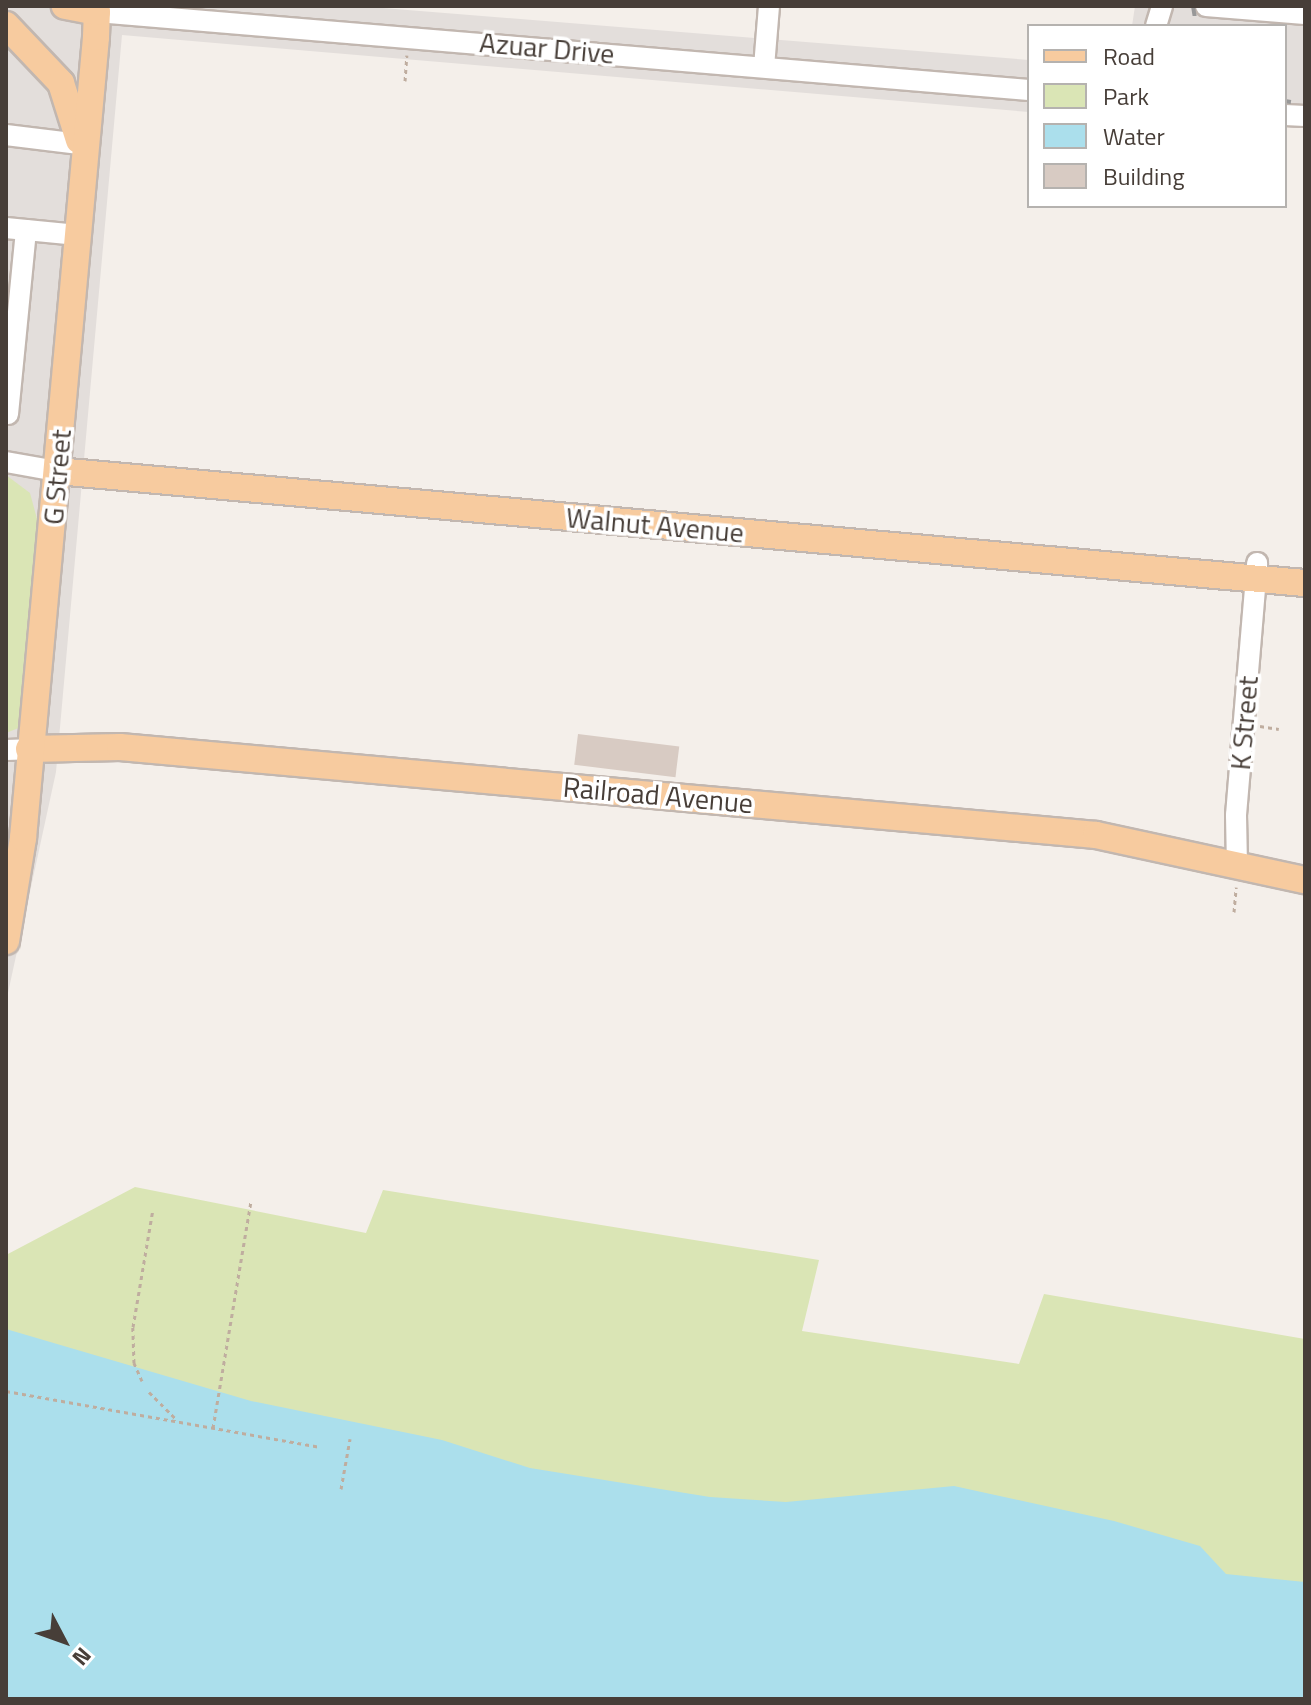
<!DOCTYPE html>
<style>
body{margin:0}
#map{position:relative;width:1311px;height:1705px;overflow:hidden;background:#f4efea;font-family:"Titillium Web",sans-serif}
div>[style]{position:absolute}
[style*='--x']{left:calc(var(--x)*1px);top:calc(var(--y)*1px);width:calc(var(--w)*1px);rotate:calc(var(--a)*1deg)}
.industrial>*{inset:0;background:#e3dedb}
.green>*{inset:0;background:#dae5b5}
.water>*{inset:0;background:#abdfec}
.building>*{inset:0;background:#d8cbc3;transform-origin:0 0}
.path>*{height:3px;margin-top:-1.5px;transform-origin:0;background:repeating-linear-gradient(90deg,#bfad9f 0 4px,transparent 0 8px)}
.roads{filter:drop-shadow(2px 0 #c2b7b0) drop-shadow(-2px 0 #c2b7b0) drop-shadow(0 2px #c2b7b0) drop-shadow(0 -2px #c2b7b0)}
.minor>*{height:20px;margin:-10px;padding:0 10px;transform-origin:10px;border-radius:10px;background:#fff}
.major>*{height:26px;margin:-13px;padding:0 13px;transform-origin:13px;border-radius:13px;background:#f7cb9f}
.rail>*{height:4px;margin-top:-2px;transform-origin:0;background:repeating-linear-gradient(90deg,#989898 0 10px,transparent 0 20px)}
span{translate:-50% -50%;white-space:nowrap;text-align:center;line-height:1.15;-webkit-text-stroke:7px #fff;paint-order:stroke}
.street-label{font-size:28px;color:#473e38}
.frame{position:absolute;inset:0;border:8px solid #473e38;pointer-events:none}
.legend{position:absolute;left:1027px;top:24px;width:260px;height:184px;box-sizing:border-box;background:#fff;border:2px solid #b5b2af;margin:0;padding:10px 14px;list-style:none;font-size:24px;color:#473e38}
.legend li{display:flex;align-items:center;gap:16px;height:40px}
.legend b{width:40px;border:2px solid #b5b2af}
.north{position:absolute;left:24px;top:1601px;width:80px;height:80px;-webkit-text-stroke:6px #fff;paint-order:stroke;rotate:131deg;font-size:22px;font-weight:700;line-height:32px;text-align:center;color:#473e38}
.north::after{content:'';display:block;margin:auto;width:28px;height:36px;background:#473e38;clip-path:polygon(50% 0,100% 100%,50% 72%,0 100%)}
</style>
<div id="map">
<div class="industrial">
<i style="clip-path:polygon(6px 6px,358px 6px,1029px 60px,1029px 112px,122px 35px,56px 772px,6px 1002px)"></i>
<i style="clip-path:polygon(1135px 6px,1305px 6px,1305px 121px,1285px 120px,1285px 26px,1132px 26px)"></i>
</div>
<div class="green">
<i style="clip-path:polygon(6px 475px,30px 493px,40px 530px,21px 727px,6px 733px)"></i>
<i style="clip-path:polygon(135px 1187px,366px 1233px,383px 1190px,819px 1260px,802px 1331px,1019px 1364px,1044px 1294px,1305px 1339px,1305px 1608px,790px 1525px,6px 1364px,6px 1255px)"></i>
</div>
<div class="water">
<i style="clip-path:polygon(6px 1329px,251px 1401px,442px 1440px,530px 1468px,710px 1497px,786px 1502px,954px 1486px,1114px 1521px,1200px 1546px,1226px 1574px,1305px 1582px,1305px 1699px,6px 1699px)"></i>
</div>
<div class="building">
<i style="left:578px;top:734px;width:102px;height:31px;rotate:7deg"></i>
</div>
<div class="path">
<i style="--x:405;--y:81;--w:26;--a:-86"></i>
<i style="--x:1260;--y:726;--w:19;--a:9"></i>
<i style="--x:1234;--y:912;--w:25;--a:-85"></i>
<i style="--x:142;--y:1381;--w:20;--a:-114"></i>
<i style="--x:134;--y:1363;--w:36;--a:-92"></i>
<i style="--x:133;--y:1327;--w:120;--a:-80.4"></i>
<i style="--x:6;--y:1391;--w:318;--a:10.1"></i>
<i style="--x:149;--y:1392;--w:40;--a:45"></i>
<i style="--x:213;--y:1428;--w:231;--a:-80.5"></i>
<i style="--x:341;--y:1489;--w:51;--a:-79.8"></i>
</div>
<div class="roads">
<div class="minor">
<i style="--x:1206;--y:6;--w:99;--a:4.6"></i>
<i style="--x:97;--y:12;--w:935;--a:4.78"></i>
<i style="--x:1156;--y:26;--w:21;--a:-73"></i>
<i style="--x:764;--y:67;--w:61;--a:-85.3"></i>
<i style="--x:1285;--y:115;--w:20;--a:3"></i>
<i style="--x:6;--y:135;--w:74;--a:7"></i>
<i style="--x:6;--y:228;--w:72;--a:5.6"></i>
<i style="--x:8;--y:414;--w:185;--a:-84.4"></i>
<i style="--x:6;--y:462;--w:52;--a:10"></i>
<i style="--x:6;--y:750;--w:23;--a:-2"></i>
<i style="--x:1237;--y:867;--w:52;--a:-91.1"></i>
<i style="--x:1236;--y:815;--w:253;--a:-85.2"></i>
</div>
<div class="major">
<i style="--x:6;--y:25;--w:80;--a:46.5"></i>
<i style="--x:61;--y:83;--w:60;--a:72.5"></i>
<i style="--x:57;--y:471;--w:1253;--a:5.13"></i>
<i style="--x:29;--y:749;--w:91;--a:-1.3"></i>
<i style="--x:120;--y:747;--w:980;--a:5.15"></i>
<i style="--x:1096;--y:835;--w:214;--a:12.2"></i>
<i style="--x:6;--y:941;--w:104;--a:-80.6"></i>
<i style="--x:23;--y:838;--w:804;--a:-84.79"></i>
<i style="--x:96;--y:37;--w:25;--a:-88"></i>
<i style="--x:97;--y:12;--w:33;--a:-169"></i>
</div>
</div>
<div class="rail">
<i style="--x:1193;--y:6;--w:20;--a:81"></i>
<i style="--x:1285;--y:101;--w:6;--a:9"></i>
</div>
<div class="street-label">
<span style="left:547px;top:48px;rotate:5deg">Azuar Drive</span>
<span style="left:57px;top:477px;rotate:-85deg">G Street</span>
<span style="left:655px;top:525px;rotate:5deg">Walnut Avenue</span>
<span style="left:1244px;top:723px;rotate:-85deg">K Street</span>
<span style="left:658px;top:795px;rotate:5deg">Railroad Avenue</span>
</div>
<div class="frame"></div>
<ul class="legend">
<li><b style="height:10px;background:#f7cb9f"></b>Road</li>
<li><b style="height:22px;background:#dae5b5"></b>Park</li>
<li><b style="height:22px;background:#abdfec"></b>Water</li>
<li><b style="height:22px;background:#d8cbc3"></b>Building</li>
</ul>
<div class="north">N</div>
</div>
